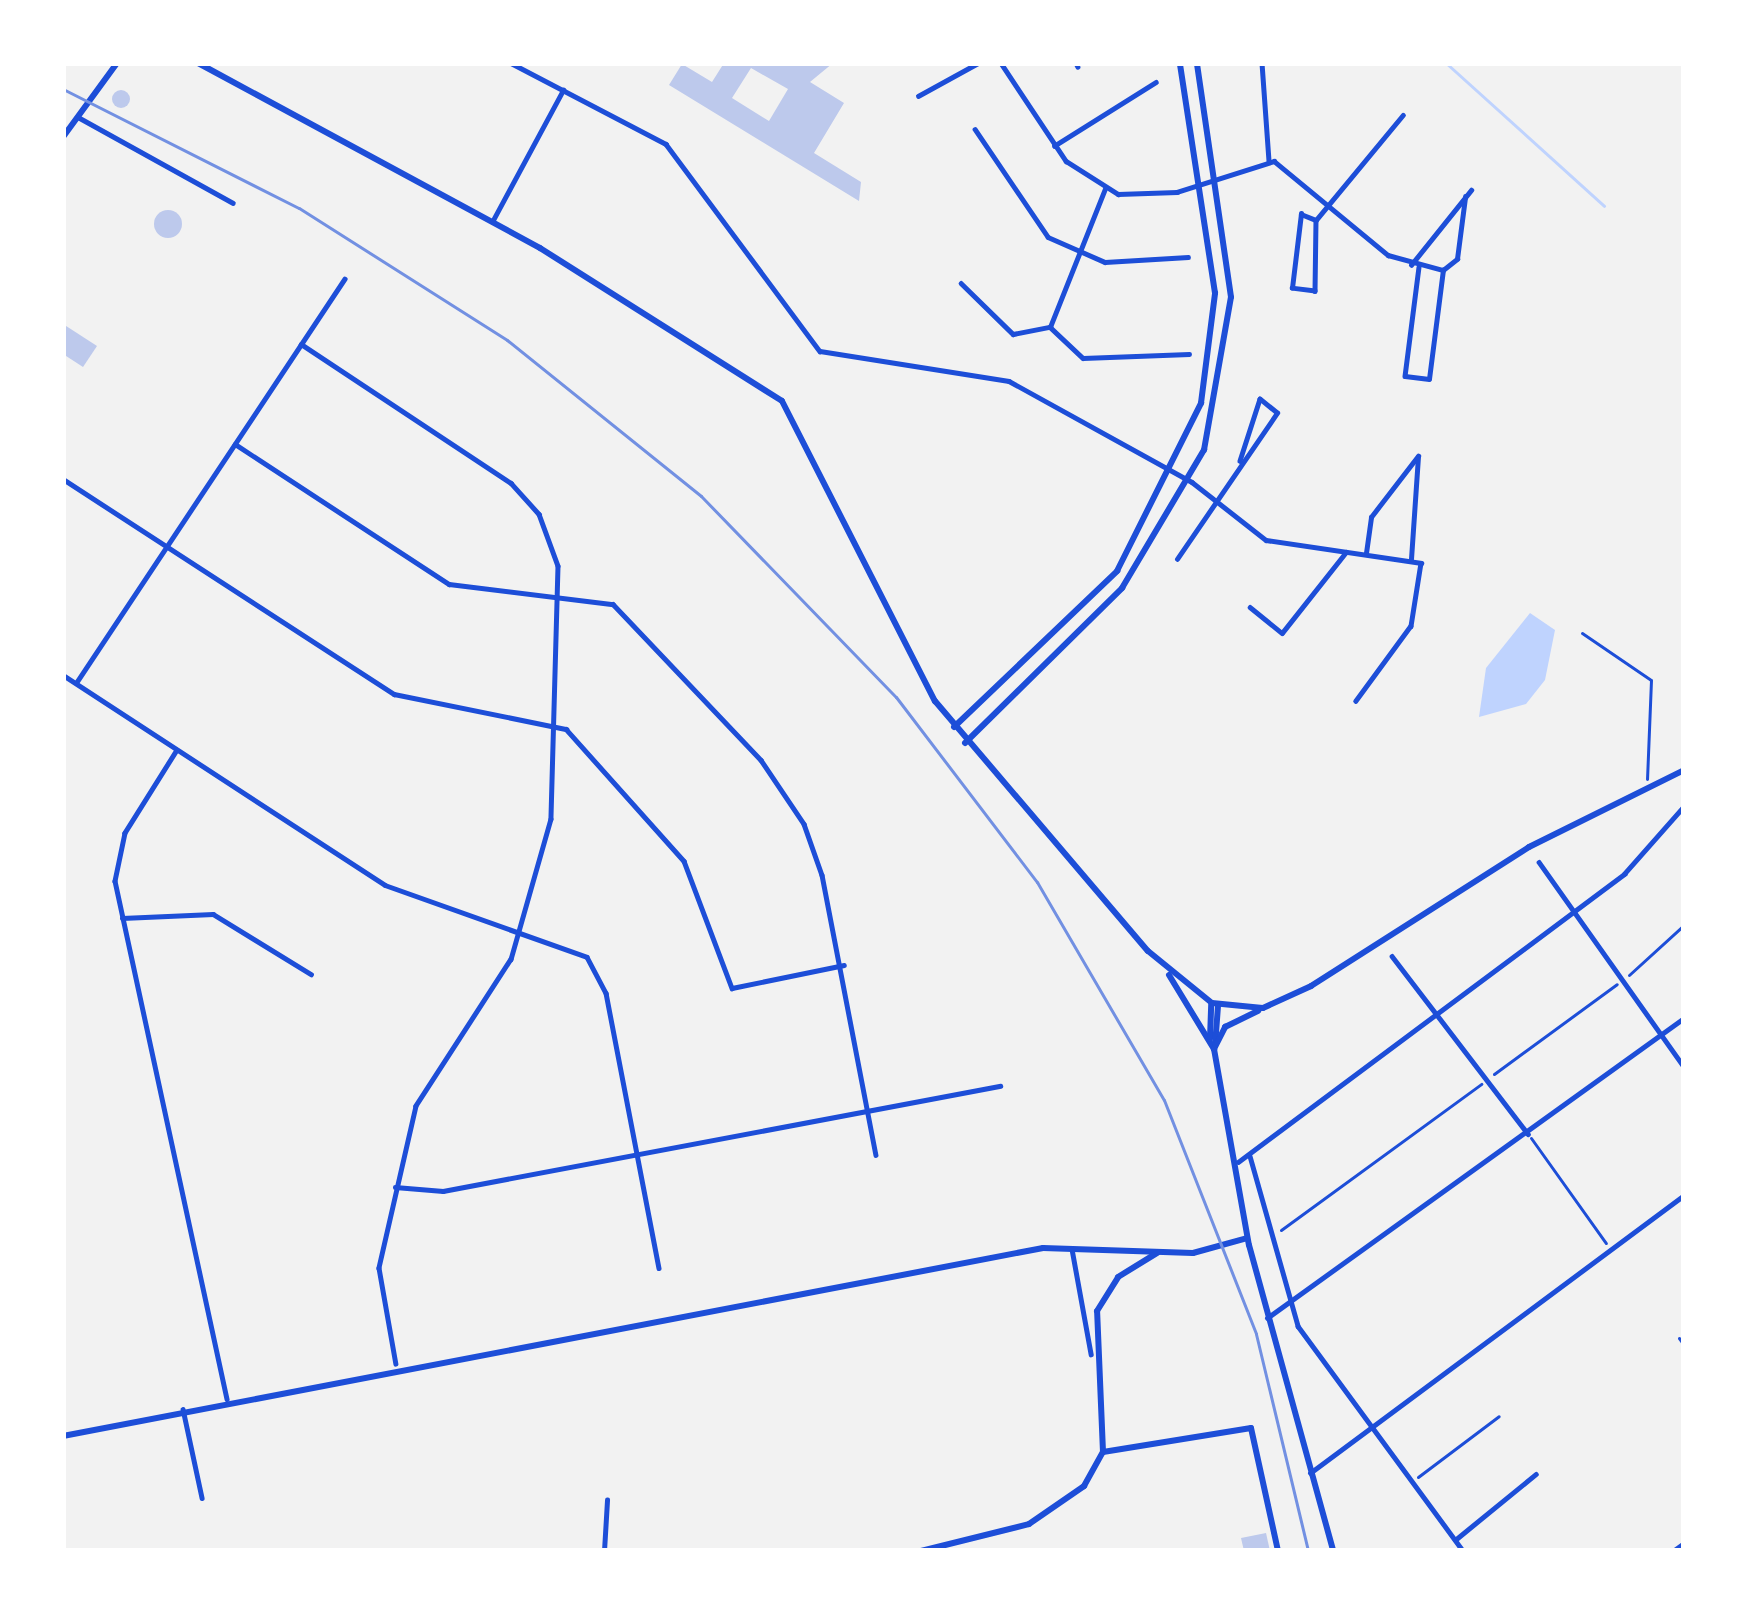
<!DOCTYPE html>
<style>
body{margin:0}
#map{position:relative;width:1747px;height:1614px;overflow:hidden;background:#f2f2f2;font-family:"Public Sans",sans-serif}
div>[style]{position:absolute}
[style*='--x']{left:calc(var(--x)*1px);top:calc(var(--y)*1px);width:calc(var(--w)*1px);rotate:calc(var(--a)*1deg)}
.water>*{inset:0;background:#bfd3fe}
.stream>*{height:3px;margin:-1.5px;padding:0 1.5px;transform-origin:1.5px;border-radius:1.5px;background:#bfd3fe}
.building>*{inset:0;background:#bdc9ec}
.round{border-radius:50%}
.path>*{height:3px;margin:-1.5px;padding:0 1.5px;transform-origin:1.5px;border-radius:1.5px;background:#1d4ed8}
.minor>*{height:4.5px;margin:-2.25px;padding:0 2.25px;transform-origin:2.25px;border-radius:2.25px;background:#1d4ed8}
.tertiary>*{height:6px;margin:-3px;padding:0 3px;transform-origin:3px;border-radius:3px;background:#1d4ed8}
.rail>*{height:3px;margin:-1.5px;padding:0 1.5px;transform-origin:1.5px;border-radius:1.5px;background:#7290e2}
span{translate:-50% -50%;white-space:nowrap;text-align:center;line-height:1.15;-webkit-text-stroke:12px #fff;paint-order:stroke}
.frame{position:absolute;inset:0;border:66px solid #fff;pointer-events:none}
</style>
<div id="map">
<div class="water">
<i style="clip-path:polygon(1530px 613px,1555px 630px,1545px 680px,1526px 704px,1479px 717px,1486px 668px)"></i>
</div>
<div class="stream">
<i style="--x:1446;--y:63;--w:213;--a:42.1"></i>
</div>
<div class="building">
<i style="clip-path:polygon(evenodd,724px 63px,833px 63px,810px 82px,844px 103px,814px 153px,861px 182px,859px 201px,669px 85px,682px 64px,712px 82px,724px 63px,751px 68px,788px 89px,769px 121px,732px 98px,751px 68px)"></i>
<i class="round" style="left:112px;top:90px;width:18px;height:18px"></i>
<i class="round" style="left:154px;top:210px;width:28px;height:28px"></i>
<i style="clip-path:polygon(63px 324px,97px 346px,83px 367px,63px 354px)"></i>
<i style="clip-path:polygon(1266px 1533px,1270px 1551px,1244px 1551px,1241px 1538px)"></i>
</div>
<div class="path">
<i style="--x:1582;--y:633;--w:83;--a:34.3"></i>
<i style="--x:1651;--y:680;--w:99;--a:92.3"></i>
<i style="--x:1629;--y:975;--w:74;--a:-42.3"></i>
<i style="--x:1494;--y:1074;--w:152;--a:-36.2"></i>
<i style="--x:1531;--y:1138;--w:129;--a:54.5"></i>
<i style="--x:1281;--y:1230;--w:248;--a:-36.1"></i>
<i style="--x:1679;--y:1338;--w:9;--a:54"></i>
<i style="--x:1418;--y:1477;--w:101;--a:-37"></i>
</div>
<div class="minor">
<i style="--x:511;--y:63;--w:175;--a:27.6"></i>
<i style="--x:666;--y:144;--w:258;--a:53.4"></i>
<i style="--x:820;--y:351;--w:191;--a:9"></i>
<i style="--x:1009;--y:381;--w:209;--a:28.9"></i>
<i style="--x:1192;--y:482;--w:94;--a:38.1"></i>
<i style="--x:1266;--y:540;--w:157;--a:8.4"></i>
<i style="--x:1421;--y:563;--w:64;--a:99"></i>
<i style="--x:1411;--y:626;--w:93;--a:126.3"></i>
<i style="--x:1001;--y:63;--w:118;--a:56.4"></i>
<i style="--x:1066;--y:161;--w:62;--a:32.4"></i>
<i style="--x:1118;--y:194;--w:59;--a:-1.9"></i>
<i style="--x:1177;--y:192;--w:102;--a:-17.7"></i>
<i style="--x:1274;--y:161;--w:148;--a:39.5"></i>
<i style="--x:1388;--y:255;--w:57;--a:15.3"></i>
<i style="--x:1443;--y:270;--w:18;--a:-38"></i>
<i style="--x:1457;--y:259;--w:63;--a:-82.6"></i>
<i style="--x:1076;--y:63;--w:4;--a:63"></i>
<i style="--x:1262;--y:63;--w:98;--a:85.9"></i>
<i style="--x:918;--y:96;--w:68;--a:-28.8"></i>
<i style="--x:78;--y:117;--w:177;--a:29"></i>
<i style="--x:975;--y:129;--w:130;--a:55.9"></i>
<i style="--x:1048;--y:237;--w:62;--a:23.7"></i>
<i style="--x:1105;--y:262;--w:83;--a:-3.4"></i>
<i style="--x:1054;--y:146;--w:120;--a:-32.1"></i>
<i style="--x:1316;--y:220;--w:71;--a:90.8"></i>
<i style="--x:1315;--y:291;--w:23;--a:-173"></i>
<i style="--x:1292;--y:288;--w:75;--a:-83.1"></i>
<i style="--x:1301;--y:214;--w:16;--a:22"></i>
<i style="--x:1316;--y:220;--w:136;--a:-50.4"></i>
<i style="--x:492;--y:222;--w:150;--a:-61.7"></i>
<i style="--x:1411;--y:265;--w:96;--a:-51.3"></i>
<i style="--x:1419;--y:267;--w:110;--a:97.3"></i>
<i style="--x:1405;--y:376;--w:24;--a:7"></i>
<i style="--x:1429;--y:379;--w:110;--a:-82.7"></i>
<i style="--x:961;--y:283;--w:73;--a:44.4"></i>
<i style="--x:1013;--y:334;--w:38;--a:-11"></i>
<i style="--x:1050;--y:327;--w:45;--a:43.2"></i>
<i style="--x:1083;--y:358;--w:106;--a:-2.2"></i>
<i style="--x:1050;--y:327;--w:149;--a:-68.3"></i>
<i style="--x:301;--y:344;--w:252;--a:33.5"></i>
<i style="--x:511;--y:483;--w:42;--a:47.9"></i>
<i style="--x:539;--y:514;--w:55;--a:69.9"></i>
<i style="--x:558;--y:566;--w:253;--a:91.6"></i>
<i style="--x:551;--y:819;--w:146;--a:105.9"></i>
<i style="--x:511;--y:959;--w:175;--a:122.9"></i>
<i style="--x:416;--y:1106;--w:166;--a:102.9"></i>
<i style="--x:379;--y:1268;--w:97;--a:80"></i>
<i style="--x:235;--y:444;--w:256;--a:33.2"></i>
<i style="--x:449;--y:584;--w:165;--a:7"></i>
<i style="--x:613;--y:604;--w:215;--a:46.5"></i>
<i style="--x:761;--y:760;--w:77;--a:56.1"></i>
<i style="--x:804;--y:824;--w:54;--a:70.6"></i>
<i style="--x:822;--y:875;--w:285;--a:79.1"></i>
<i style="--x:63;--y:479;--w:395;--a:33"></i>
<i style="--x:394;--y:694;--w:176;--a:11.5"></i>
<i style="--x:566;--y:729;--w:177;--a:48.2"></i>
<i style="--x:684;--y:861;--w:136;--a:69.3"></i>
<i style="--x:732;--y:988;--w:114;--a:-11.6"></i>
<i style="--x:1366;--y:553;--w:36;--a:-82"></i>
<i style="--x:1371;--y:517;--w:77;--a:-52.4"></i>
<i style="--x:1177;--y:559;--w:177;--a:-55.6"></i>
<i style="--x:1277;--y:413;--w:22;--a:-141"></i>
<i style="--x:1260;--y:399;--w:65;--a:107.9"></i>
<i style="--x:1411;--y:559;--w:102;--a:-86.1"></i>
<i style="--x:1250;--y:607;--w:41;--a:39.1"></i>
<i style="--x:1282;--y:633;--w:103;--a:-51.7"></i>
<i style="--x:63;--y:675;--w:384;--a:33.1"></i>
<i style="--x:385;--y:885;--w:214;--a:19.6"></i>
<i style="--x:587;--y:957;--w:41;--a:62.2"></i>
<i style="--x:606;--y:993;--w:280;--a:79.1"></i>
<i style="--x:76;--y:683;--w:485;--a:-56.4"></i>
<i style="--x:177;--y:750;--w:98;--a:122.1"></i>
<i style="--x:125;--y:833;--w:49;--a:101.8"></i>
<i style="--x:115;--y:881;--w:530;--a:77.8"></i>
<i style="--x:1539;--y:862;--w:251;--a:54.7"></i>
<i style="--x:122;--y:918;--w:91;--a:-2.5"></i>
<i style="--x:213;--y:914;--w:115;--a:31.5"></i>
<i style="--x:1392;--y:956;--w:224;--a:52.6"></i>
<i style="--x:1250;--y:1156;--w:177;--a:74.2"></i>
<i style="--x:1298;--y:1326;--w:279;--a:53.7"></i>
<i style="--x:1238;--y:1162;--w:482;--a:-36.7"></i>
<i style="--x:1624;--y:874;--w:91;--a:-48.6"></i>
<i style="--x:395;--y:1187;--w:48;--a:4.8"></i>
<i style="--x:443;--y:1191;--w:567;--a:-10.68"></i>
<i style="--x:1072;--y:1249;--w:107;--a:79.7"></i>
<i style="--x:1267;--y:1318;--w:514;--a:-35.73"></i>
<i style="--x:183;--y:1409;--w:91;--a:77.9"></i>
<i style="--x:1310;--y:1473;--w:466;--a:-36.6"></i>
<i style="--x:1455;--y:1540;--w:104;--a:-39.2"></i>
<i style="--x:604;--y:1551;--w:51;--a:-86.6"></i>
<i style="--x:1673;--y:1551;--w:14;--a:-36"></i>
</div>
<div class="tertiary">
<i style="--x:198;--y:63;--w:389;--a:28.4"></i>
<i style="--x:540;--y:248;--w:286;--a:32.3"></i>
<i style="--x:782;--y:401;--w:337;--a:63"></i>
<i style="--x:935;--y:701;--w:328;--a:49.6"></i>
<i style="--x:1148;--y:951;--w:82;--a:39.1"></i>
<i style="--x:1212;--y:1003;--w:51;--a:5.6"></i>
<i style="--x:1263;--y:1008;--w:53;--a:-24.6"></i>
<i style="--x:1311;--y:986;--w:259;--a:-32.5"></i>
<i style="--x:1529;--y:847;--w:173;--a:-26.4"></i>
<i style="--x:63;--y:137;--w:92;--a:-53.9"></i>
<i style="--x:954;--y:727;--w:226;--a:-43.7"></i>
<i style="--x:1117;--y:571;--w:188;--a:-63.4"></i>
<i style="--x:1201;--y:403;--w:111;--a:-82.7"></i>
<i style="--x:1215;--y:293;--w:233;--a:-98.7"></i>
<i style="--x:965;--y:743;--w:221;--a:-44.6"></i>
<i style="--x:1122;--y:588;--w:161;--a:-59.3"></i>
<i style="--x:1204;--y:450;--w:155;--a:-80"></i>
<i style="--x:1231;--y:297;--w:236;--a:-98.3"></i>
<i style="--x:1169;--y:975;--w:87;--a:58.7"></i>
<i style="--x:1214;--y:1049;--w:199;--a:79.9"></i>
<i style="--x:1249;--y:1245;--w:317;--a:74.6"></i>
<i style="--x:1210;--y:1039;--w:35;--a:-88"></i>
<i style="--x:1215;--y:1046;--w:40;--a:-85.7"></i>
<i style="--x:1214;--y:1049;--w:25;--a:-63"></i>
<i style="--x:1225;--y:1027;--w:37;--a:-26"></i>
<i style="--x:63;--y:1436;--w:998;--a:-10.86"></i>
<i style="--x:1043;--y:1248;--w:150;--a:1.9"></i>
<i style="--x:1193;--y:1253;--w:56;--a:-15.5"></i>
<i style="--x:1103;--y:1452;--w:150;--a:-9.2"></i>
<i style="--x:1251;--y:1428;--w:126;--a:77.6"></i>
<i style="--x:921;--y:1551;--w:111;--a:-14"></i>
<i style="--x:1029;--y:1524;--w:67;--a:-34.6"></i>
<i style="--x:1084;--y:1486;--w:39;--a:-61"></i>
<i style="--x:1103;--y:1452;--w:141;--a:-92.4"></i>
<i style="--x:1097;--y:1311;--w:40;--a:-58"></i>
<i style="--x:1118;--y:1277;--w:46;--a:-31.6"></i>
</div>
<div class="rail">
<i style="--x:63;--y:89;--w:264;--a:26.8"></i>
<i style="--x:299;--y:208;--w:246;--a:32.4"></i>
<i style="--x:507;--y:340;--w:249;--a:38.8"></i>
<i style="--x:701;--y:496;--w:280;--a:45.9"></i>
<i style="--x:896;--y:697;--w:233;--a:52.7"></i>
<i style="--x:1037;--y:882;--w:252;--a:59.8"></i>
<i style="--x:1164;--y:1100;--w:251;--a:68.5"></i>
<i style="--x:1256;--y:1334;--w:223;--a:76.5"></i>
</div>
<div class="frame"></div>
</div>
